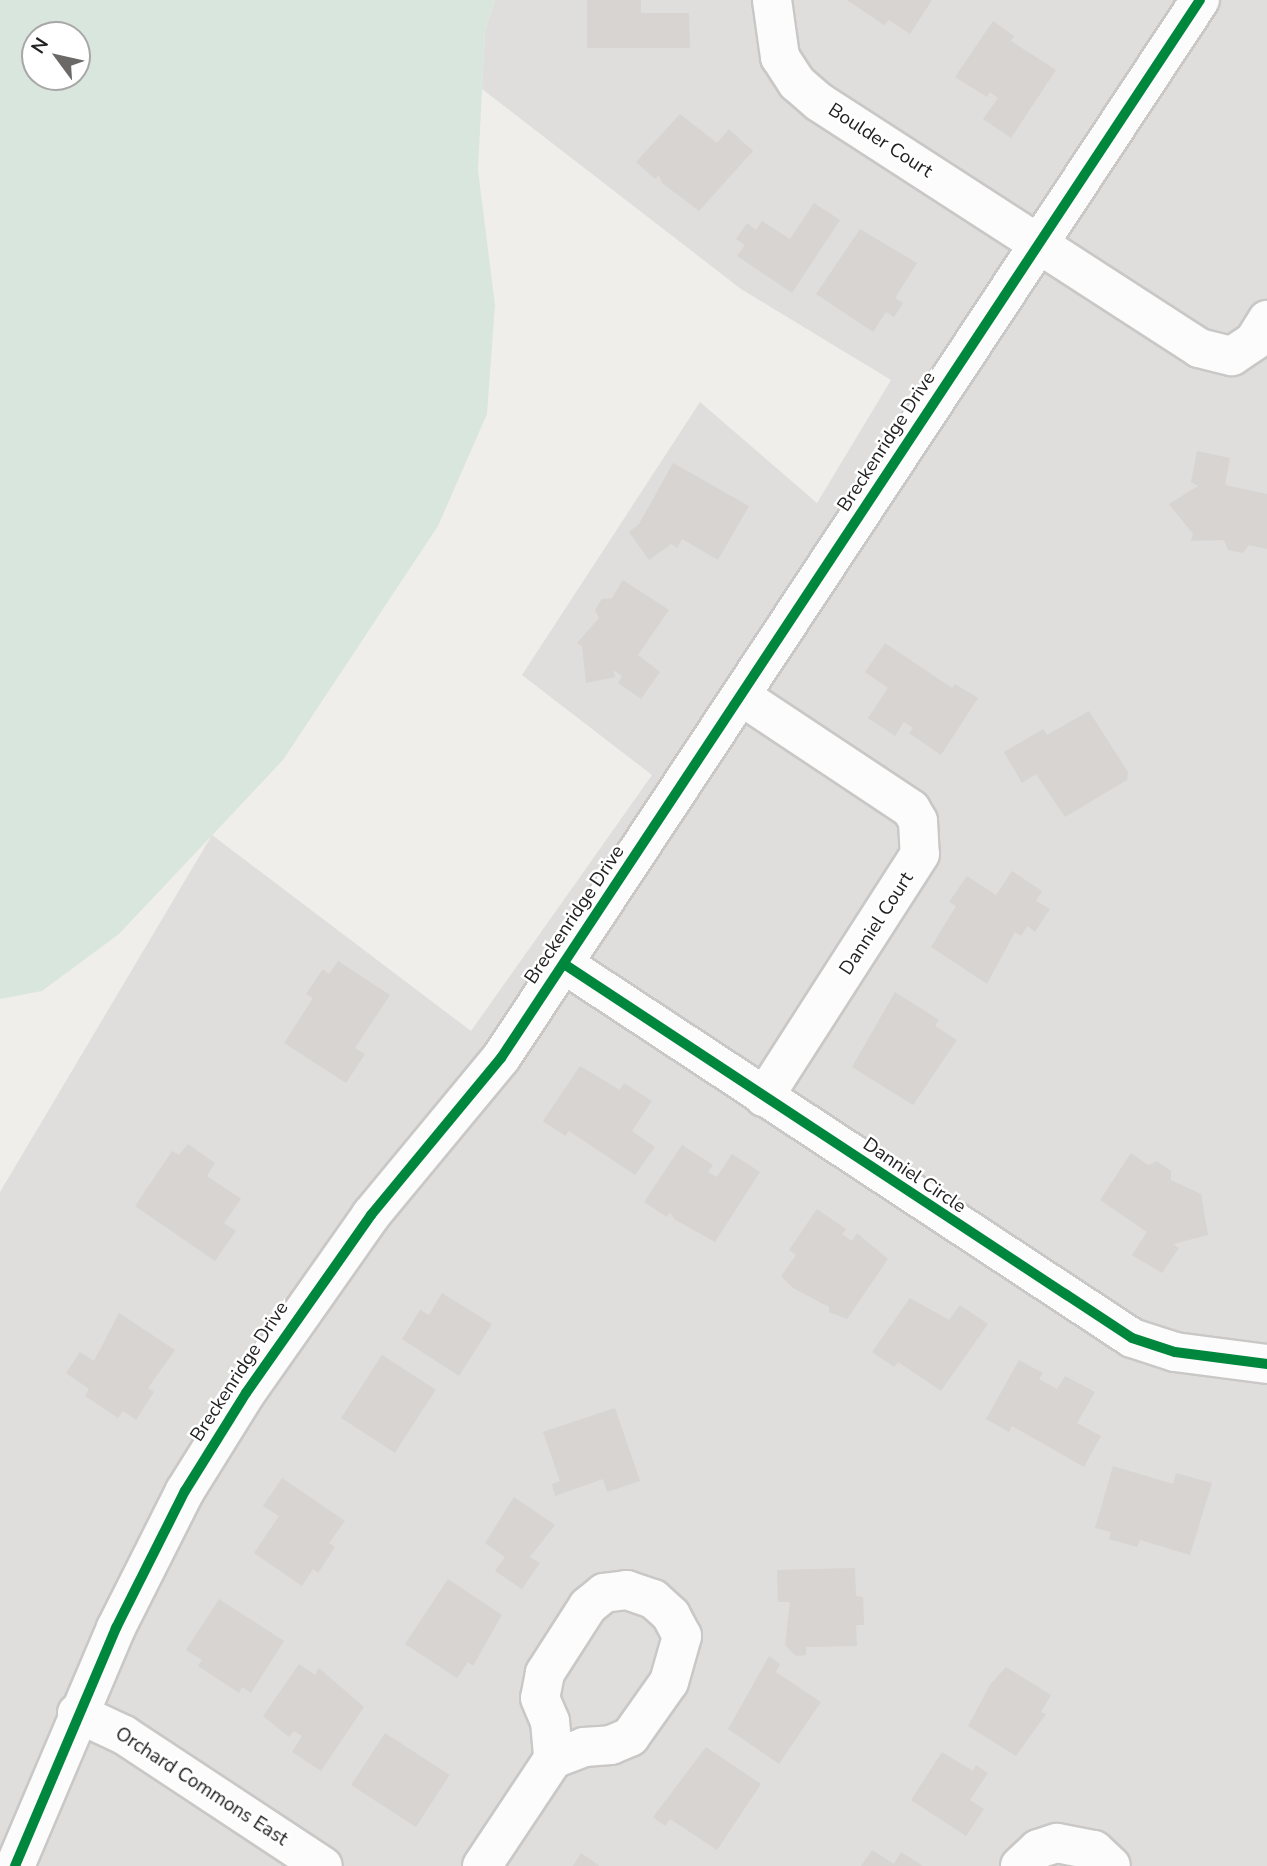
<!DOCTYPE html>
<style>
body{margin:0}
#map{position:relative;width:1267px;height:1866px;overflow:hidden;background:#f0eeeb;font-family:"Nunito Sans",sans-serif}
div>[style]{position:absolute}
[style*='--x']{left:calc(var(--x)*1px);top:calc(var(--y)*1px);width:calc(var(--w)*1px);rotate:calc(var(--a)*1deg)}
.residential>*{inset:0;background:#dfdedc}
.wetland>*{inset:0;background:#d9e6de}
.building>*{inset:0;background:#d7d4d2;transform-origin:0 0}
.roads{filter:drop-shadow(2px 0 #c9c8c7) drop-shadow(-2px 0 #c9c8c7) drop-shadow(0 2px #c9c8c7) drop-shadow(0 -2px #c9c8c7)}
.minor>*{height:38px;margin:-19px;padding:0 19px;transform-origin:19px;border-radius:19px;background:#fdfcfc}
.cycleway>*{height:10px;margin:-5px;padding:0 5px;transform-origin:5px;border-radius:5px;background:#00873e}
span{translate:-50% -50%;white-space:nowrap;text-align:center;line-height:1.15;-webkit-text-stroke:5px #fff;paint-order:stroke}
.street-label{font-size:19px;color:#222}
.north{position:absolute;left:21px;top:21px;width:70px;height:70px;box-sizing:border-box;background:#fff;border:2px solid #a7a7a7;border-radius:50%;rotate:303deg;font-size:19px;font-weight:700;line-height:28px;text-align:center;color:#222}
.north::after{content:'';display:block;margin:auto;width:24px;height:32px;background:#6a6968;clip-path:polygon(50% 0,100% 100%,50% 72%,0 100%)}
</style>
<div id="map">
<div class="residential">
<i style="clip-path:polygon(495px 0,1267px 0,1267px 1866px,0 1866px,0 1192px,212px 835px,471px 1031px,652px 775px,522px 675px,700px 402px,817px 503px,891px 380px,741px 289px,482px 89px,485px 31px)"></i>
</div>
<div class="wetland">
<i style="clip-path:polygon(evenodd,0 0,495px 0,485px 31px,478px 170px,495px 305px,487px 414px,438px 526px,283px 760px,119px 934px,42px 991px,0 999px,0 0,35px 35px,77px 35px,77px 77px,35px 77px,35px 35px)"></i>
</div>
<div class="building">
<i style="clip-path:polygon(587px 0,641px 0,641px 13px,689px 13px,690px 48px,587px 48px)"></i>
<i style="clip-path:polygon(847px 0,932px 0,910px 34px,889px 20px,884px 25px)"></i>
<i style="clip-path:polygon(993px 21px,1014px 36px,1011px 41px,1056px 70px,1011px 138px,983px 119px,998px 98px,990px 92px,987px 97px,955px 77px)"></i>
<i style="clip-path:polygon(680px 114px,717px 143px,729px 129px,753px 151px,699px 211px,662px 183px,659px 175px,655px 179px,636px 162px)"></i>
<i style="clip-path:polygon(814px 203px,840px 220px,792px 293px,737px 256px,745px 245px,736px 239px,747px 223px,756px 230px,762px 221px,790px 239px)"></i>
<i style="clip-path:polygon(860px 229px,917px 263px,895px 298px,903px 303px,894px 317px,886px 312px,873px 332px,816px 294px)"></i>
<i style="clip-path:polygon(1197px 451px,1230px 458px,1225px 485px,1267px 494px,1267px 549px,1249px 545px,1243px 553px,1228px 550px,1224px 540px,1191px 541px,1193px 534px,1169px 504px,1198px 486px,1191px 482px)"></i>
<i style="clip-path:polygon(673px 463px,749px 506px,718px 560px,682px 539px,677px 548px,671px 544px,649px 560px,629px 532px,639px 524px)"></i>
<i style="clip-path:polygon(623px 580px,669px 610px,638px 655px,660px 672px,641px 699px,618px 683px,622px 676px,613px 670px,615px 677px,586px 683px,582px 646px,577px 643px,599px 618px,595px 610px,602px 599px,612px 598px)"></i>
<i style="clip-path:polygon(885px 643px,952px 688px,955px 684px,978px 698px,941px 755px,909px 733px,913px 728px,904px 722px,895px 736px,868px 718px,888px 688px,865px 672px)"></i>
<i style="clip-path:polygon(1089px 711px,1128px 772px,1127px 780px,1065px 817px,1036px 774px,1022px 783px,1004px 752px,1043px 729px,1047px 735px)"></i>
<i style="clip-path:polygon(1012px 871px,1042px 891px,1036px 901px,1050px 909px,1035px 932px,1028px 926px,1021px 936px,1015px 932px,987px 984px,931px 947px,956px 906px,949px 902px,967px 876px,996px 895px)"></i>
<i style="clip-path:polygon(338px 961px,390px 995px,355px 1048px,365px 1054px,346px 1083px,284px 1043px,313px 998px,306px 994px,323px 969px,329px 974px)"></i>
<i style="clip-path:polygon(895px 992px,939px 1020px,935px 1026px,957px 1040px,913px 1105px,852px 1067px)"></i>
<i style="clip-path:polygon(580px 1066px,620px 1090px,624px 1083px,652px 1101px,632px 1131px,655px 1147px,635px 1175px,569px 1131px,565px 1136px,543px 1121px)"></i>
<i style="clip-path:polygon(188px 1144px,215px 1163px,207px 1176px,241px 1199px,224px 1223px,236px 1231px,215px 1261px,135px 1206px,172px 1151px,179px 1155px)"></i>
<i style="clip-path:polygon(682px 1145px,713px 1165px,708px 1172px,717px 1177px,732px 1154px,760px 1172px,715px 1242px,674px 1219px,670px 1212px,667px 1217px,644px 1202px)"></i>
<i style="clip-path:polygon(1131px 1153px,1148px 1165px,1157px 1161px,1171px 1171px,1171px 1180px,1201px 1194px,1208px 1235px,1173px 1244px,1179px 1248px,1162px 1273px,1132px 1255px,1147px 1232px,1100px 1200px)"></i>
<i style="clip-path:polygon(817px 1209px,846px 1229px,842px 1234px,852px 1241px,857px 1233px,888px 1259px,847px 1319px,829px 1312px,829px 1307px,793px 1288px,781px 1276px,796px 1255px,789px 1250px)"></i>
<i style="clip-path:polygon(442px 1293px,492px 1324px,459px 1376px,402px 1339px,420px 1310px,429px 1315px)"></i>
<i style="clip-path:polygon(910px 1298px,949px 1320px,960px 1305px,988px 1324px,941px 1391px,898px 1362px,894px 1367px,872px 1352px)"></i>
<i style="clip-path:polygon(119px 1313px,175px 1350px,148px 1388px,154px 1392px,136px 1420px,123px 1411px,118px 1418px,85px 1396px,89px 1389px,66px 1373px,80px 1352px,94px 1361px)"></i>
<i style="left:382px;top:1355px;width:64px;height:75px;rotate:33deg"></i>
<i style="clip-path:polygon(1019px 1360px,1043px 1373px,1039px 1379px,1057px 1389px,1065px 1376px,1095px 1392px,1077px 1423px,1101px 1436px,1084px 1467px,1012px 1426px,1009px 1432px,986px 1419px)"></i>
<i style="clip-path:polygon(615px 1408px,640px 1481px,607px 1492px,603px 1479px,555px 1496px,552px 1484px,560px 1481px,543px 1432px)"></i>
<i style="clip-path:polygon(1113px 1466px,1173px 1484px,1176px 1473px,1212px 1483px,1190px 1555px,1140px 1540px,1137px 1547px,1109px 1539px,1111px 1532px,1095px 1528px)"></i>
<i style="clip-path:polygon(282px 1478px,345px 1521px,329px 1543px,335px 1547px,318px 1573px,313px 1569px,302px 1586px,254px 1553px,279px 1516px,263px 1506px)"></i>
<i style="clip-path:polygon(514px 1497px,555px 1525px,530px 1557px,540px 1563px,522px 1589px,495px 1571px,505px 1557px,485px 1543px)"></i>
<i style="clip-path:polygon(855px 1568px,856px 1596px,863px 1597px,864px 1625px,856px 1625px,857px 1646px,806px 1647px,806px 1655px,796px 1656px,785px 1645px,790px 1602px,778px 1602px,777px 1570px)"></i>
<i style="clip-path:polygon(448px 1579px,502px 1615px,473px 1666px,468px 1662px,457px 1678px,405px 1644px)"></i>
<i style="clip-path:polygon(219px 1599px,284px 1641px,251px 1693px,242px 1687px,239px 1693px,198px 1666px,202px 1660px,186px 1650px)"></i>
<i style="clip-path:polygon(769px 1656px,780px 1664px,776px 1672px,821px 1702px,779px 1764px,728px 1729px)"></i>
<i style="clip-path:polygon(299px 1664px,315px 1675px,319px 1668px,364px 1707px,321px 1771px,292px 1752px,302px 1736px,294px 1731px,289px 1737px,263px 1716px)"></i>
<i style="clip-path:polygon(1006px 1667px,1051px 1695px,1041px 1712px,1046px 1714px,1016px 1756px,968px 1726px,990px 1685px)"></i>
<i style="left:385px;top:1733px;width:77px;height:62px;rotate:33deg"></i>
<i style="clip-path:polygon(706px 1747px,761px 1784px,717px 1850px,670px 1819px,665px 1826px,653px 1817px)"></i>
<i style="clip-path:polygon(942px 1752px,973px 1771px,976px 1765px,988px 1773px,970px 1800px,984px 1809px,966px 1836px,911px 1800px)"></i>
<i style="clip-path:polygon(872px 1850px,894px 1864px,901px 1852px,923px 1866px,861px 1866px)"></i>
<i style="clip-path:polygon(581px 1853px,600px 1866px,573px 1866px)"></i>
</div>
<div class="roads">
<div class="minor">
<i style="--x:772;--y:0;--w:58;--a:82"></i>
<i style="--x:780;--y:57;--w:31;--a:57"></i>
<i style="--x:797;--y:83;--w:29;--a:41"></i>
<i style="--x:819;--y:102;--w:453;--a:32.9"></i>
<i style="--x:1199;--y:348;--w:34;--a:14"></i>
<i style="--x:1232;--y:356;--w:27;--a:-34"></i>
<i style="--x:1254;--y:341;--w:25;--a:-58"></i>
<i style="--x:741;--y:696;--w:204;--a:33.6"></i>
<i style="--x:911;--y:809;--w:14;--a:60"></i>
<i style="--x:918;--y:821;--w:33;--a:87"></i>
<i style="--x:920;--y:854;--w:289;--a:122.7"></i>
<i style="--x:564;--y:964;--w:680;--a:33.36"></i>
<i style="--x:1132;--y:1338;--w:45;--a:18"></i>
<i style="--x:1175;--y:1352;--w:93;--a:7.4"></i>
<i style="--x:77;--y:1713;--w:52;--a:25.1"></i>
<i style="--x:124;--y:1735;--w:238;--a:33.4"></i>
<i style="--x:15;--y:1866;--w:259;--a:-67"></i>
<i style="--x:116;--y:1628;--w:153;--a:-63.3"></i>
<i style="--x:185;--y:1491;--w:115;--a:-58.1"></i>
<i style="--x:246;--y:1393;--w:218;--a:-54.9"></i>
<i style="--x:371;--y:1215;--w:204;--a:-50.4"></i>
<i style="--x:501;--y:1058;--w:1268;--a:-56.55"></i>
<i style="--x:482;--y:1866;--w:128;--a:-56.4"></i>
<i style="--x:553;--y:1759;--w:33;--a:-21"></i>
<i style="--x:584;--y:1747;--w:27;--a:-4"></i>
<i style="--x:611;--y:1745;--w:21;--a:-23"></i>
<i style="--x:630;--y:1737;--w:67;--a:-54.7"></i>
<i style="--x:669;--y:1682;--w:48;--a:-74.2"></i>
<i style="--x:682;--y:1636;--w:24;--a:-118"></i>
<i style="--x:671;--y:1615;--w:24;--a:-138"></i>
<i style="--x:653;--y:1599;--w:28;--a:-161"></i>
<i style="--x:627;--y:1590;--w:23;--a:173"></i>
<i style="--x:604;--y:1593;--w:21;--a:141"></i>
<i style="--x:588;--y:1606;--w:80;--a:122.7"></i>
<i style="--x:545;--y:1673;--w:25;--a:101"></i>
<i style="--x:540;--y:1698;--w:25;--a:67"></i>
<i style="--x:550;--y:1721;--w:38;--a:85"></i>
<i style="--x:1020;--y:1866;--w:25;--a:-43"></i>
<i style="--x:1038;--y:1849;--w:20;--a:-18"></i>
<i style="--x:1057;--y:1843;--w:38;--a:11"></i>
<i style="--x:1094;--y:1850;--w:23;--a:43"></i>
</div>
</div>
<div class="cycleway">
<i style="--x:564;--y:964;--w:680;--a:33.36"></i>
<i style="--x:1132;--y:1338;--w:45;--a:18"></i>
<i style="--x:1175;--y:1352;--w:93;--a:7.4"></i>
<i style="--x:15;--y:1866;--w:259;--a:-67"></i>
<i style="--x:116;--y:1628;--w:153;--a:-63.3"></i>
<i style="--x:185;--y:1491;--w:115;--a:-58.1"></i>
<i style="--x:246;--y:1393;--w:218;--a:-54.9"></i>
<i style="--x:371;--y:1215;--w:204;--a:-50.4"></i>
<i style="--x:501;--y:1058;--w:1268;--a:-56.55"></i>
</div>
<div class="street-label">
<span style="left:880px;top:141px;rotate:33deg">Boulder Court</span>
<span style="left:887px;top:442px;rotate:-57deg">Breckenridge Drive</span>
<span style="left:575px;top:915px;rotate:-56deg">Breckenridge Drive</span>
<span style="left:877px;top:924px;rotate:-57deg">Danniel Court</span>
<span style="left:914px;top:1176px;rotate:34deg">Danniel Circle</span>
<span style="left:240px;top:1372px;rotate:-57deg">Breckenridge Drive</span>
<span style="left:201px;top:1787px;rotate:33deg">Orchard Commons East</span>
</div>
<div class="north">N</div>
</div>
